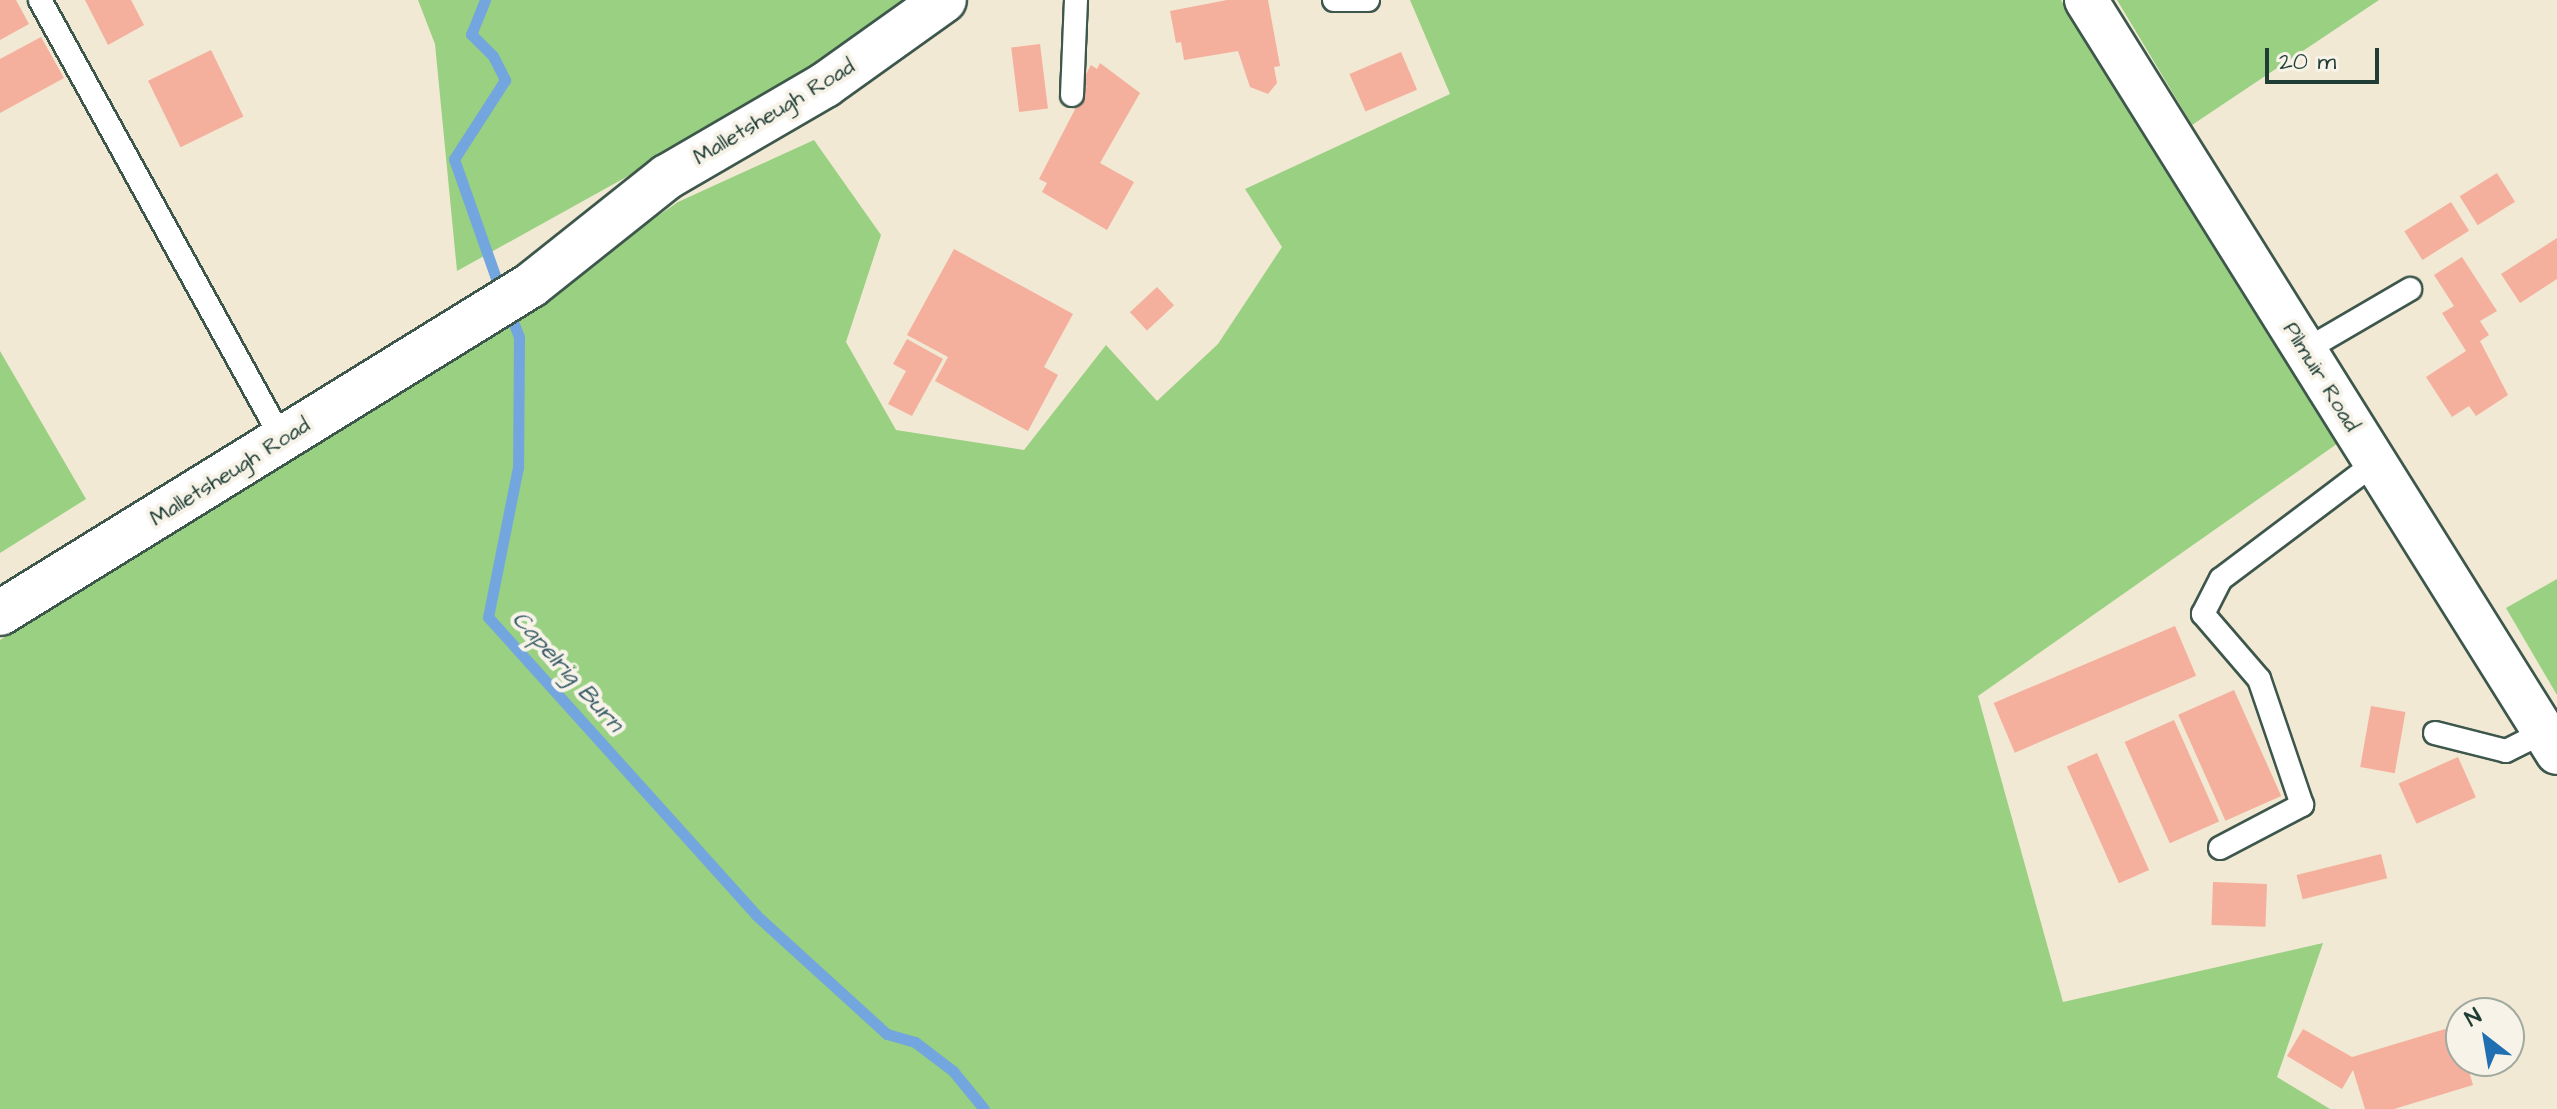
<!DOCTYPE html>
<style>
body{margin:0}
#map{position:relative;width:2557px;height:1109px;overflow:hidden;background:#f1e9d4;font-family:"Architects Daughter",sans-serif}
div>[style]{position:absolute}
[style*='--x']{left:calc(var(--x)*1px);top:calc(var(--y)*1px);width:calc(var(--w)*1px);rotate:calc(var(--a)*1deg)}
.green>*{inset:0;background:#99d082}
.stream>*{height:11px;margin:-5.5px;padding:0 5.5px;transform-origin:5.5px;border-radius:5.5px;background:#73a5de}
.building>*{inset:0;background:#f4af9d;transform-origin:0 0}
.roads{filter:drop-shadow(2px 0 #3e574c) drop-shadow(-2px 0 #3e574c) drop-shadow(0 2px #3e574c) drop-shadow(0 -2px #3e574c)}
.service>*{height:22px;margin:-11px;padding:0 11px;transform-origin:11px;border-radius:11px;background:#fff}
.minor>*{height:42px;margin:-21px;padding:0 21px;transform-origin:21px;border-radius:21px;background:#fff}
.tertiary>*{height:44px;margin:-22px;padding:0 22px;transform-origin:22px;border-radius:22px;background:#fff}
span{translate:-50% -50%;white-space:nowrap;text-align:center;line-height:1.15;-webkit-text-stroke:8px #f7f3e8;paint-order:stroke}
.street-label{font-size:22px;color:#1f3d34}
.water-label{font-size:24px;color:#385c67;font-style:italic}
.north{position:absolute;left:2445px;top:997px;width:80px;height:80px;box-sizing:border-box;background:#f7f3e8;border:2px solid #a1aaa0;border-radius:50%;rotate:329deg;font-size:22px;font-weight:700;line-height:32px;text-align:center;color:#1f3d34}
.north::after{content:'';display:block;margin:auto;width:28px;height:36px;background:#1f6fb2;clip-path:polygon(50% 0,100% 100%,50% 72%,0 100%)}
.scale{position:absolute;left:2265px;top:48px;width:114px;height:36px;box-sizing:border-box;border:4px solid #1f3d34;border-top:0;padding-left:10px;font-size:24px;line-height:28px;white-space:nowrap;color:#1f3d34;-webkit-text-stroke:6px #f7f3e8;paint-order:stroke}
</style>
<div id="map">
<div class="green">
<i style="clip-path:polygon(418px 0,914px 0,808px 76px,457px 271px,435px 44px)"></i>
<i style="clip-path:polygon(1410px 0,2061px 0,2341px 441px,1978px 696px,2063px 1002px,2323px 943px,2277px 1077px,2330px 1109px,0 1109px,0 640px,407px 389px,678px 202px,814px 140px,881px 235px,846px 342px,896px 430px,1024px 450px,1106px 345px,1157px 401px,1218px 344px,1282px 247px,1245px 189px,1450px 94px)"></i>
<i style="clip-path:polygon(2117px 0,2379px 0,2192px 125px)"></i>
<i style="clip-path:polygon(0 351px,86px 499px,0 553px)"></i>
<i style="clip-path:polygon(2557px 579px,2557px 695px,2506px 608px)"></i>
</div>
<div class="stream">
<i style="--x:485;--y:0;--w:37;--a:112"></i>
<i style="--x:471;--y:34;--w:31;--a:45"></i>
<i style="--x:493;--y:56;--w:27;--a:63"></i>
<i style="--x:505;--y:80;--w:94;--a:122.8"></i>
<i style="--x:454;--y:159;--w:144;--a:70.6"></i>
<i style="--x:509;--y:311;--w:28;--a:69"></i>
<i style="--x:519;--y:337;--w:130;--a:90.4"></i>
<i style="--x:518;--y:467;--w:153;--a:101.3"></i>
<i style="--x:488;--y:617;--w:401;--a:48"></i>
<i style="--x:756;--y:915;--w:177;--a:42.3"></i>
<i style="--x:887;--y:1034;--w:29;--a:16"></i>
<i style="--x:915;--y:1042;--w:48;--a:37.3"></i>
<i style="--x:953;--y:1071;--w:49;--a:50.8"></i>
</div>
<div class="building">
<i style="clip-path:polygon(0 0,16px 0,29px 24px,0 40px)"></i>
<i style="clip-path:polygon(85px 0,131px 0,144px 25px,108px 45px)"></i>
<i style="clip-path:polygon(1227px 0,1268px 0,1280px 66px,1274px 67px,1277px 83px,1268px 94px,1250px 87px,1238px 51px,1184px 60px,1181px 42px,1176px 43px,1170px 11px)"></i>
<i style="clip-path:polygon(41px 37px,64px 78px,0 113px,0 59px)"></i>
<i style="left:1040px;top:44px;width:65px;height:29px;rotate:83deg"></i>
<i style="left:211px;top:50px;width:74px;height:70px;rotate:64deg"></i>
<i style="left:1401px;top:52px;width:41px;height:56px;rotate:67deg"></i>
<i style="clip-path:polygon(1100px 63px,1140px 93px,1100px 163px,1134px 182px,1107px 230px,1042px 192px,1047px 183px,1039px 179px,1087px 86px,1081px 83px,1091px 65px,1097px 69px)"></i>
<i style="left:2497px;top:173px;width:34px;height:44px;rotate:58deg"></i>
<i style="left:2451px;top:202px;width:34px;height:55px;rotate:58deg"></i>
<i style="clip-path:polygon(2557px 238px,2557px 279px,2520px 303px,2501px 274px)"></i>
<i style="clip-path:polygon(954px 249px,1073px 314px,1044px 367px,1058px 375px,1028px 431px,935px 381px,948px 357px,907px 335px)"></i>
<i style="clip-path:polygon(2462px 257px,2497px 311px,2480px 321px,2489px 335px,2480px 341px,2508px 395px,2476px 416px,2469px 406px,2452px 417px,2426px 377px,2466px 351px,2442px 313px,2454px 306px,2434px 275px)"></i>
<i style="left:1157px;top:287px;width:25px;height:37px;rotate:47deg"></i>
<i style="clip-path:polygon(907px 339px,943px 359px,912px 416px,888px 404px,906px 371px,893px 364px)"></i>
<i style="left:2175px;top:626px;width:54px;height:197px;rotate:67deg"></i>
<i style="left:2234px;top:690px;width:116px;height:61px;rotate:66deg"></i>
<i style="left:2371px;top:706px;width:35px;height:62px;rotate:10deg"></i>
<i style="left:2174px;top:720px;width:111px;height:54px;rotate:66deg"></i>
<i style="left:2097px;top:753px;width:128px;height:33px;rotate:66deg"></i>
<i style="left:2458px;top:757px;width:44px;height:65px;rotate:66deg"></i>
<i style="left:2381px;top:854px;width:25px;height:87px;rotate:76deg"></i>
<i style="left:2213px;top:882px;width:54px;height:43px;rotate:2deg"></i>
<i style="clip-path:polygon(2455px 1026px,2461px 1061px,2466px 1061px,2473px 1085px,2394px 1109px,2365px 1109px,2353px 1070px,2342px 1089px,2287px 1056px,2303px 1029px,2352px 1057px)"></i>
</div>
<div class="roads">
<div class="service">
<i style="--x:40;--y:0;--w:501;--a:61.13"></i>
<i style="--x:1334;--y:0;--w:34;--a:0"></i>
<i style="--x:1072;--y:95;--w:95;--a:-87.6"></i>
<i style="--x:2304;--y:351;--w:123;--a:-30.3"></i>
<i style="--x:2435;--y:733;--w:73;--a:14.2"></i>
<i style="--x:2506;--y:751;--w:42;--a:-26.6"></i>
<i style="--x:2220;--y:848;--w:93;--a:-27.7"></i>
<i style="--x:2302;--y:805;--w:133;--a:-108.8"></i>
<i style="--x:2259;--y:679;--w:86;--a:-130.7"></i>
<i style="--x:2203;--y:614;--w:39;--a:-63"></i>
<i style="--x:2221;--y:579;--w:193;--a:-37"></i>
</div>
<div class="minor">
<i style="--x:2086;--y:0;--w:888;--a:57.97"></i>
</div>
<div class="tertiary">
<i style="--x:0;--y:613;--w:624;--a:-31.7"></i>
<i style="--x:531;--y:285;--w:174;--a:-38.5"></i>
<i style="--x:667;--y:177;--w:183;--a:-30.2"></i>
<i style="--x:825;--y:85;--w:146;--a:-35.5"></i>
</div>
</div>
<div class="street-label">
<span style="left:774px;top:112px;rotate:-31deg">Malletsheugh Road</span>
<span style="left:2321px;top:377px;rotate:58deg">Pilmuir Road</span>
<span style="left:230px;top:472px;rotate:-32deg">Malletsheugh Road</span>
</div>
<div class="water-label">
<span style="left:567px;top:672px;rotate:48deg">Capelrig Burn</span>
</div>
<div class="north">N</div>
<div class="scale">20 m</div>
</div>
